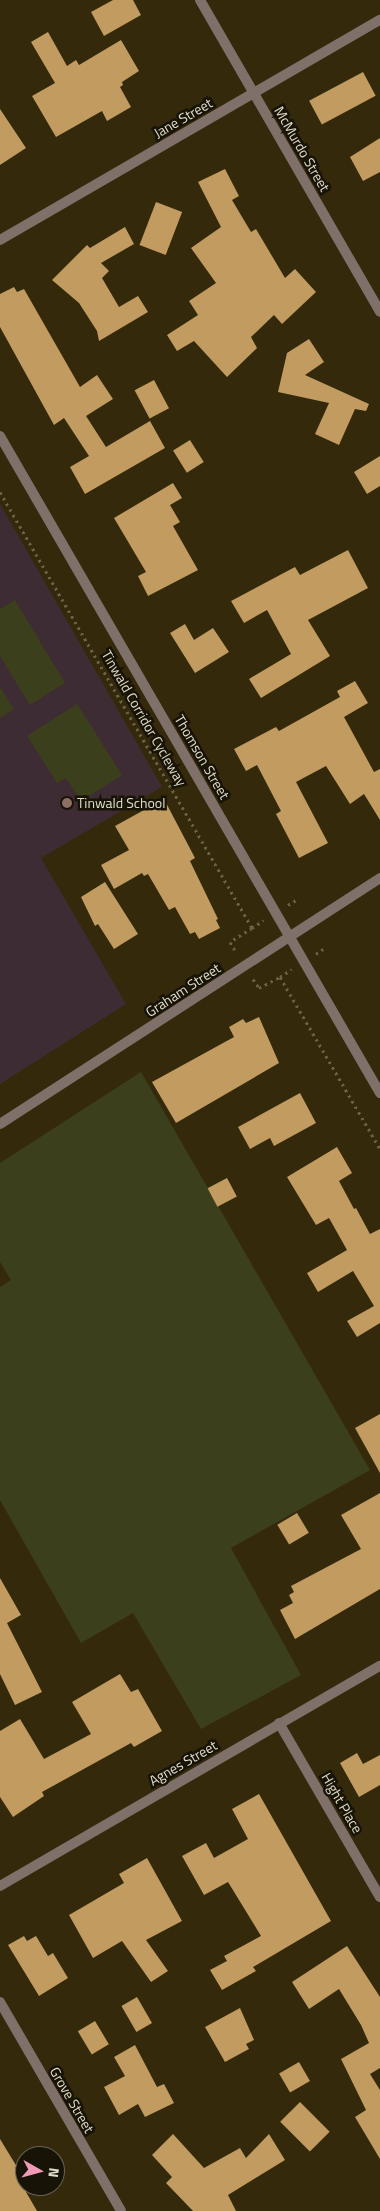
<!DOCTYPE html>
<style>
body{margin:0}
#map{position:relative;width:380px;height:2211px;overflow:hidden;background:#34290b;font-family:"Titillium Web",sans-serif}
div>[style]{position:absolute}
[style*='--x']{left:calc(var(--x)*1px);top:calc(var(--y)*1px);width:calc(var(--w)*1px);rotate:calc(var(--a)*1deg)}
.education>*{inset:0;background:#3e2c34}
.green>*{inset:0;background:#3c3f1b}
.building>*{inset:0;background:#c19b5f;transform-origin:0 0}
.path>*{height:3px;margin-top:-1.5px;transform-origin:0;background:repeating-linear-gradient(90deg,#6a6147 0 2.5px,transparent 0 6.5px)}
.minor>*{height:10px;margin:-5px;padding:0 5px;transform-origin:5px;border-radius:5px;background:#80706a}
.tertiary>*{height:10px;margin:-5px;padding:0 5px;transform-origin:5px;border-radius:5px;background:#80706a}
.dots>*{width:14px;height:14px;translate:-50% -50%;box-sizing:border-box;border:2px solid #171306;border-radius:50%}
span{translate:-50% -50%;white-space:nowrap;text-align:center;line-height:1.15;-webkit-text-stroke:5px #171306;paint-order:stroke}
.street-label{font-size:14px;color:#e2dccb}
.poi-label{font-size:14px;color:#e2dccb}
.left{translate:0 -50%;text-align:left}
.north{position:absolute;left:15px;top:2146px;width:50px;height:50px;box-sizing:border-box;background:#171306;border:1px solid #686355;border-radius:50%;rotate:97deg;font-size:14px;font-weight:700;line-height:20px;text-align:center;color:#e2dccb}
.north::after{content:'';display:block;margin:auto;width:18px;height:22px;background:#f09ab5;clip-path:polygon(50% 0,100% 100%,50% 72%,0 100%)}
</style>
<div id="map">
<div class="education">
<i style="clip-path:polygon(0 504px,162px 787px,41px 858px,126px 1004px,0 1084px)"></i>
</div>
<div class="green">
<i style="clip-path:polygon(15px 600px,65px 683px,30px 705px,0 656px,0 609px)"></i>
<i style="clip-path:polygon(0 687px,14px 709px,0 718px)"></i>
<i style="clip-path:polygon(77px 704px,122px 775px,81px 801px,66px 778px,57px 783px,27px 736px)"></i>
<i style="clip-path:polygon(141px 1072px,370px 1470px,231px 1548px,301px 1675px,201px 1729px,133px 1613px,81px 1643px,0 1500px,0 1287px,11px 1280px,0 1262px,0 1163px)"></i>
</div>
<div class="building">
<i style="clip-path:polygon(113px 0,133px 0,141px 15px,104px 36px,91px 12px)"></i>
<i style="clip-path:polygon(48px 32px,67px 66px,76px 60px,79px 65px,121px 40px,139px 71px,122px 82px,123px 85px,120px 87px,131px 107px,107px 121px,102px 111px,56px 137px,32px 96px,55px 83px,31px 42px)"></i>
<i style="left:363px;top:72px;width:27px;height:61px;rotate:62deg"></i>
<i style="clip-path:polygon(0 109px,26px 148px,0 165px)"></i>
<i style="clip-path:polygon(380px 138px,380px 172px,363px 181px,350px 157px)"></i>
<i style="clip-path:polygon(225px 169px,239px 196px,232px 200px,251px 232px,256px 229px,285px 278px,295px 269px,316px 292px,282px 324px,274px 315px,251px 337px,257px 348px,227px 377px,194px 341px,177px 351px,167px 335px,198px 315px,189px 301px,216px 283px,191px 248px,221px 227px,198px 182px)"></i>
<i style="left:156px;top:202px;width:28px;height:46px;rotate:21deg"></i>
<i style="clip-path:polygon(125px 227px,134px 244px,101px 263px,109px 271px,102px 278px,119px 307px,138px 296px,148px 312px,99px 341px,97px 331px,79px 303px,52px 280px,87px 245px,90px 248px)"></i>
<i style="clip-path:polygon(14px 287px,17px 292px,24px 289px,80px 387px,97px 375px,113px 399px,86px 416px,106px 447px,150px 421px,165px 448px,85px 494px,70px 467px,89px 456px,64px 418px,54px 425px,0 327px,0 294px)"></i>
<i style="clip-path:polygon(309px 339px,324px 362px,305px 375px,369px 404px,366px 411px,355px 409px,339px 445px,315px 434px,329px 403px,278px 392px,287px 353px)"></i>
<i style="left:154px;top:380px;width:32px;height:22px;rotate:62deg"></i>
<i style="left:190px;top:440px;width:26px;height:20px;rotate:58deg"></i>
<i style="clip-path:polygon(380px 456px,380px 486px,367px 494px,354px 472px)"></i>
<i style="clip-path:polygon(173px 483px,182px 498px,170px 505px,180px 522px,173px 526px,198px 570px,148px 596px,138px 576px,146px 572px,114px 518px)"></i>
<i style="clip-path:polygon(348px 550px,368px 588px,308px 620px,330px 656px,261px 698px,249px 679px,291px 654px,267px 610px,244px 623px,231px 601px,295px 567px,300px 575px)"></i>
<i style="clip-path:polygon(185px 624px,194px 640px,213px 628px,229px 652px,195px 673px,170px 633px)"></i>
<i style="clip-path:polygon(355px 681px,368px 703px,344px 717px,374px 772px,380px 769px,380px 820px,364px 794px,350px 804px,326px 766px,296px 782px,328px 843px,299px 858px,276px 814px,281px 811px,257px 765px,246px 771px,234px 749px,276px 727px,279px 731px,340px 697px,337px 691px)"></i>
<i style="clip-path:polygon(164px 799px,195px 858px,190px 861px,218px 919px,216px 920px,220px 928px,199px 939px,195px 932px,190px 934px,175px 907px,169px 910px,148px 874px,144px 876px,142px 873px,114px 889px,101px 865px,129px 850px,115px 826px)"></i>
<i style="clip-path:polygon(105px 882px,138px 934px,114px 949px,98px 924px,95px 926px,81px 897px)"></i>
<i style="clip-path:polygon(259px 1017px,279px 1063px,176px 1123px,152px 1082px,234px 1037px,229px 1027px,243px 1019px,246px 1023px)"></i>
<i style="clip-path:polygon(300px 1093px,316px 1123px,274px 1146px,270px 1138px,250px 1149px,238px 1127px)"></i>
<i style="clip-path:polygon(337px 1147px,352px 1173px,339px 1181px,354px 1209px,356px 1208px,370px 1234px,380px 1229px,380px 1323px,357px 1337px,347px 1321px,374px 1306px,353px 1271px,318px 1292px,307px 1273px,347px 1250px,329px 1218px,316px 1225px,287px 1177px)"></i>
<i style="left:227px;top:1178px;width:21px;height:22px;rotate:62deg"></i>
<i style="clip-path:polygon(380px 1414px,380px 1473px,355px 1428px)"></i>
<i style="clip-path:polygon(380px 1493px,380px 1589px,295px 1639px,280px 1610px,293px 1603px,289px 1595px,294px 1592px,291px 1586px,361px 1549px,341px 1515px)"></i>
<i style="left:297px;top:1513px;width:23px;height:23px;rotate:59deg"></i>
<i style="clip-path:polygon(0 1578px,21px 1615px,7px 1623px,42px 1692px,15px 1705px,0 1674px)"></i>
<i style="clip-path:polygon(120px 1674px,131px 1692px,138px 1689px,162px 1731px,134px 1747px,131px 1743px,42px 1792px,44px 1796px,13px 1817px,0 1797px,0 1731px,20px 1719px,44px 1759px,91px 1734px,72px 1702px)"></i>
<i style="clip-path:polygon(357px 1753px,363px 1764px,380px 1755px,380px 1785px,359px 1797px,340px 1763px)"></i>
<i style="clip-path:polygon(259px 1794px,331px 1921px,253px 1967px,256px 1971px,222px 1990px,210px 1970px,227px 1961px,224px 1956px,261px 1936px,228px 1882px,204px 1895px,182px 1856px,206px 1843px,214px 1858px,248px 1839px,232px 1809px)"></i>
<i style="clip-path:polygon(147px 1858px,182px 1921px,146px 1940px,168px 1971px,151px 1982px,122px 1941px,93px 1958px,69px 1915px,124px 1883px,119px 1874px)"></i>
<i style="clip-path:polygon(24px 1936px,27px 1941px,36px 1936px,48px 1956px,53px 1953px,68px 1978px,39px 1996px,8px 1945px)"></i>
<i style="clip-path:polygon(347px 1946px,380px 1997px,380px 2068px,370px 2074px,380px 2090px,380px 2159px,355px 2117px,366px 2110px,341px 2059px,369px 2043px,361px 2025px,339px 1989px,309px 2009px,292px 1982px)"></i>
<i style="left:137px;top:1997px;width:30px;height:18px;rotate:60deg"></i>
<i style="clip-path:polygon(240px 2008px,254px 2040px,246px 2044px,249px 2049px,225px 2062px,205px 2027px)"></i>
<i style="left:95px;top:2021px;width:27px;height:20px;rotate:59deg"></i>
<i style="clip-path:polygon(135px 2045px,157px 2087px,164px 2084px,174px 2103px,145px 2117px,138px 2104px,119px 2115px,104px 2087px,125px 2076px,114px 2057px)"></i>
<i style="left:299px;top:2062px;width:22px;height:23px;rotate:60deg"></i>
<i style="left:300px;top:2102px;width:42px;height:28px;rotate:45deg"></i>
<i style="clip-path:polygon(173px 2134px,204px 2168px,240px 2148px,246px 2158px,269px 2134px,285px 2160px,228px 2195px,236px 2211px,193px 2211px,166px 2183px,172px 2177px,152px 2155px)"></i>
<i style="clip-path:polygon(0 2139px,25px 2180px,25px 2186px,31px 2189px,26px 2192px,37px 2211px,0 2211px)"></i>
</div>
<div class="path">
<i style="--x:0;--y:492;--w:504;--a:59.97"></i>
<i style="--x:252;--y:928;--w:26;--a:148"></i>
<i style="--x:230;--y:942;--w:12;--a:59"></i>
<i style="--x:288;--y:905;--w:13;--a:-32"></i>
<i style="--x:252;--y:928;--w:14;--a:-34"></i>
<i style="--x:316;--y:954;--w:12;--a:-35"></i>
<i style="--x:280;--y:977;--w:14;--a:-34"></i>
<i style="--x:253;--y:979;--w:11;--a:56"></i>
<i style="--x:259;--y:988;--w:24;--a:-28"></i>
<i style="--x:280;--y:977;--w:199;--a:59.8"></i>
</div>
<div class="minor">
<i style="--x:200;--y:0;--w:360;--a:60"></i>
<i style="--x:0;--y:240;--w:439;--a:-30.1"></i>
<i style="--x:0;--y:436;--w:759;--a:59.96"></i>
<i style="--x:279;--y:1723;--w:201;--a:59.9"></i>
<i style="--x:0;--y:1886;--w:439;--a:-30.1"></i>
<i style="--x:0;--y:2002;--w:241;--a:59.9"></i>
</div>
<div class="tertiary">
<i style="--x:0;--y:1124;--w:453;--a:-32.9"></i>
</div>
<div class="dots">
<i style="left:67px;top:803px;background:#8d6e63"></i>
</div>
<div class="street-label">
<span style="left:183px;top:118px;rotate:-30deg">Jane Street</span>
<span style="left:302px;top:149px;rotate:60deg">McMurdo Street</span>
<span style="left:144px;top:718px;rotate:60deg">Tinwald Corridor Cycleway</span>
<span style="left:202px;top:757px;rotate:60deg">Thomson Street</span>
<span style="left:183px;top:990px;rotate:-33deg">Graham Street</span>
<span style="left:183px;top:1763px;rotate:-30deg">Agnes Street</span>
<span style="left:342px;top:1803px;rotate:60deg">Hight Place</span>
<span style="left:72px;top:2100px;rotate:60deg">Grove Street</span>
</div>
<div class="poi-label">
<span class="left" style="left:77px;top:803px">Tinwald School</span>
</div>
<div class="north">N</div>
</div>
